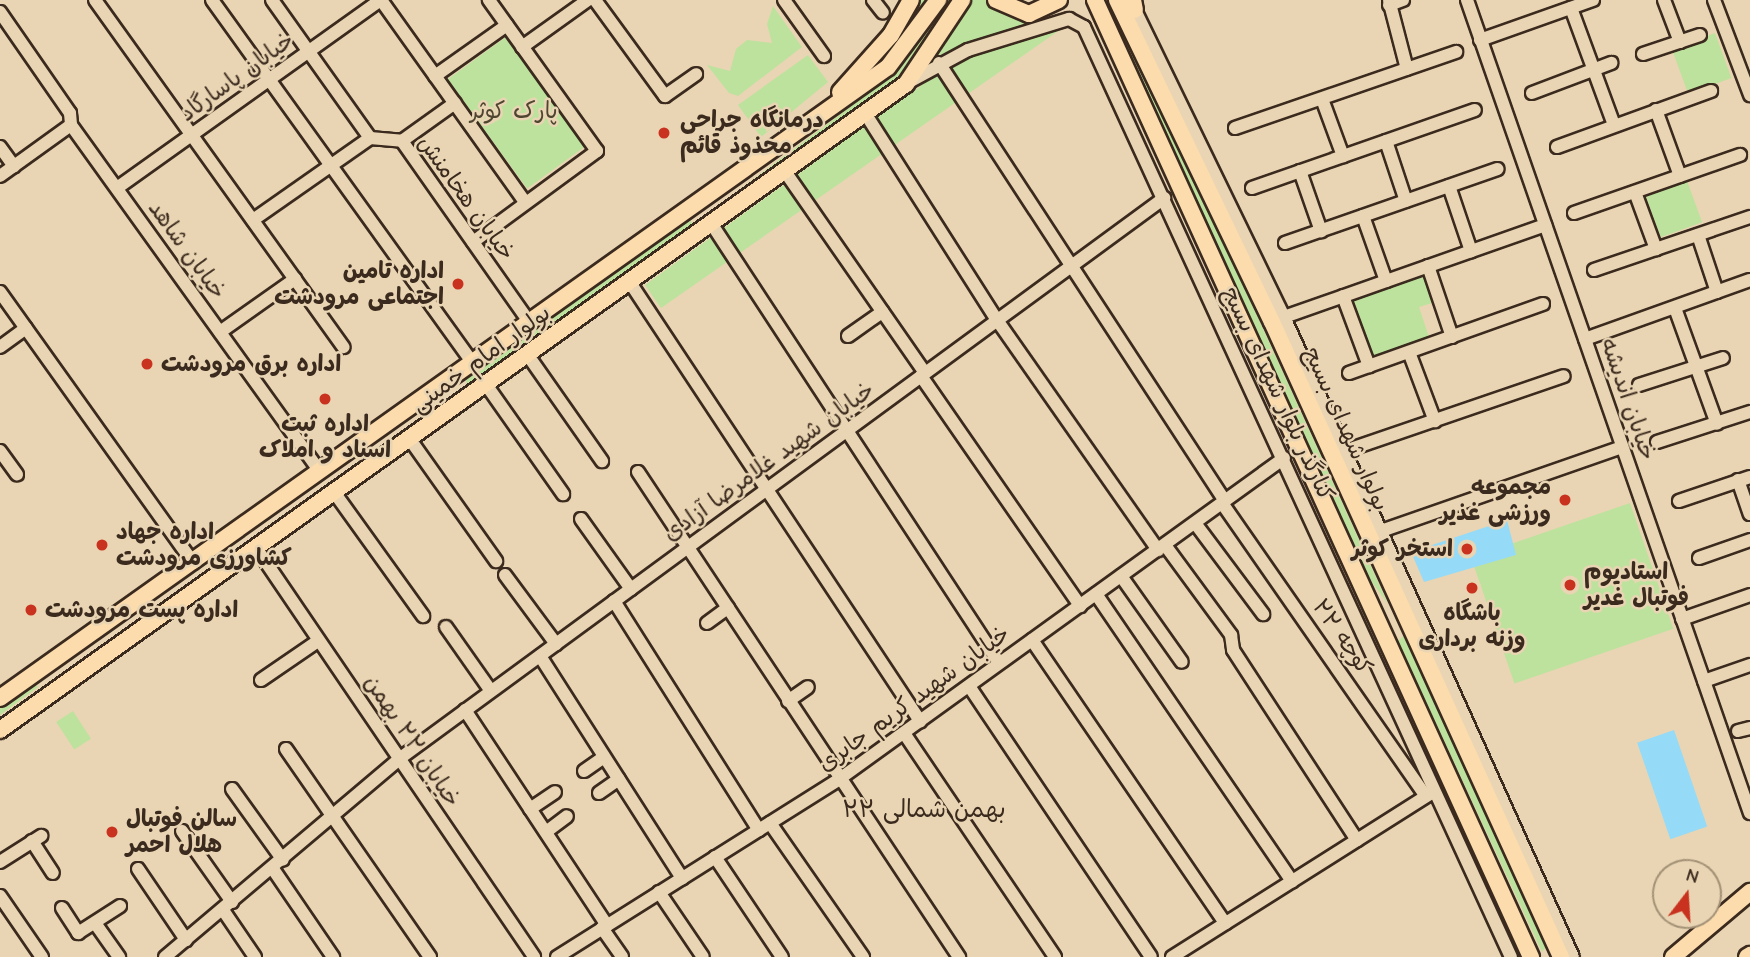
<!DOCTYPE html>
<meta charset="utf-8">
<style>
body{margin:0}
#map{position:relative;width:1750px;height:957px;overflow:hidden;background:#e9d5b3;font-family:"Comic Neue","Playpen Sans Arabic",sans-serif}
div>[style]{position:absolute}
[style*='--x']{left:calc(var(--x)*1px);top:calc(var(--y)*1px);width:calc(var(--w)*1px);rotate:calc(var(--a)*1deg)}
.green>*{inset:0;background:#bde29d;transform-origin:0 0}
.water>*{inset:0;background:#95dbf7;transform-origin:0 0}
.roads{filter:drop-shadow(2px 0 #3b2a1e) drop-shadow(-2px 0 #3b2a1e) drop-shadow(0 2px #3b2a1e) drop-shadow(0 -2px #3b2a1e)}
.minor>*{height:12px;margin:-6px;padding:0 6px;transform-origin:6px;border-radius:6px;background:#e9d5b3}
.major>*{height:16px;margin:-8px;padding:0 8px;transform-origin:8px;border-radius:8px;background:#fcdcac}
.dots>*{width:19px;height:19px;translate:-50% -50%;box-sizing:border-box;border:4px solid #e9d5b3;border-radius:50%}
span{translate:-50% -50%;white-space:nowrap;text-align:center;line-height:1.15;-webkit-text-stroke:5px #e9d5b3;paint-order:stroke}
.street-label{font-size:23px;color:#3b2a1e}
.park-label{font-size:23px;color:#4e4631}
.poi-label{font-size:23px;color:#3b2a1e;font-weight:700}
.left{translate:0 -50%;text-align:left}
.right{translate:-100% -50%;text-align:right}
.neighbourhood-label{font-size:24px;color:#3b2a1e}
.north{position:absolute;left:1652px;top:859px;width:70px;height:70px;box-sizing:border-box;background:#e9d5b3;border:2px solid #a39177;border-radius:50%;rotate:17deg;font-size:19px;font-weight:700;line-height:28px;text-align:center;color:#3b2a1e}
.north::after{content:'';display:block;margin:auto;width:24px;height:32px;background:#c8321e;clip-path:polygon(50% 0,100% 100%,50% 72%,0 100%)}
</style>
<div id="map">
<div class="green">
<i style="clip-path:polygon(919px 0,938px 0,914px 34px,860px 86px,909px 23px)"></i>
<i style="clip-path:polygon(946px 0,956px 0,893px 85px,731px 196px,889px 78px)"></i>
<i style="clip-path:polygon(971px 0,991px 0,1000px 11px,1036px 25px,936px 59px)"></i>
<i style="clip-path:polygon(1100px 0,1106px 0,1179px 144px,1388px 604px,1360px 566px)"></i>
<i style="clip-path:polygon(773px 6px,802px 47px,738px 96px,729px 93px,707px 65px,730px 71px,736px 49px,747px 40px,772px 43px,767px 24px)"></i>
<i style="clip-path:polygon(1064px 27px,661px 308px,645px 285px,965px 54px)"></i>
<i style="left:1715px;top:33px;width:48px;height:46px;rotate:70deg"></i>
<i style="left:506px;top:37px;width:135px;height:72px;rotate:54deg"></i>
<i style="clip-path:polygon(808px 55px,828px 82px,761px 137px,738px 105px)"></i>
<i style="left:1686px;top:178px;width:47px;height:44px;rotate:70deg"></i>
<i style="clip-path:polygon(689px 219px,694px 226px,467px 385px,466px 379px)"></i>
<i style="clip-path:polygon(1425px 273px,1435px 302px,1419px 307px,1429px 337px,1372px 357px,1348px 296px)"></i>
<i style="left:1630px;top:503px;width:133px;height:168px;rotate:71deg"></i>
<i style="clip-path:polygon(1403px 636px,1425px 672px,1548px 944px,1542px 952px,1398px 641px)"></i>
<i style="clip-path:polygon(32px 681px,38px 687px,0 715px,0 704px)"></i>
<i style="left:73px;top:711px;width:33px;height:20px;rotate:57deg"></i>
</div>
<div class="water">
<i style="clip-path:polygon(1507px 520px,1516px 555px,1424px 582px,1411px 552px)"></i>
<i style="left:1674px;top:730px;width:102px;height:39px;rotate:71deg"></i>
</div>
<div class="roads">
<div class="minor">
<i style="--x:95;--y:0;--w:427;--a:54.4"></i>
<i style="--x:212;--y:0;--w:446;--a:54.3"></i>
<i style="--x:272;--y:0;--w:169;--a:54.6"></i>
<i style="--x:370;--y:138;--w:32;--a:5"></i>
<i style="--x:402;--y:141;--w:221;--a:54.9"></i>
<i style="--x:595;--y:0;--w:119;--a:53.9"></i>
<i style="--x:665;--y:96;--w:38;--a:-35"></i>
<i style="--x:784;--y:0;--w:69;--a:54.5"></i>
<i style="--x:873;--y:0;--w:16;--a:52"></i>
<i style="--x:1389;--y:0;--w:71;--a:75.4"></i>
<i style="--x:1467;--y:0;--w:861;--a:70.81"></i>
<i style="--x:1664;--y:0;--w:45;--a:69.1"></i>
<i style="--x:1714;--y:0;--w:102;--a:69.2"></i>
<i style="--x:1389;--y:5;--w:15;--a:-20"></i>
<i style="--x:1571;--y:8;--w:125;--a:69.8"></i>
<i style="--x:1135;--y:10;--w:341;--a:64.1"></i>
<i style="--x:1284;--y:317;--w:702;--a:65.7"></i>
<i style="--x:0;--y:12;--w:123;--a:55.3"></i>
<i style="--x:70;--y:113;--w:12;--a:85"></i>
<i style="--x:1480;--y:40;--w:120;--a:-19.5"></i>
<i style="--x:522;--y:47;--w:81;--a:-35.5"></i>
<i style="--x:1643;--y:54;--w:60;--a:-18.4"></i>
<i style="--x:939;--y:63;--w:523;--a:56.86"></i>
<i style="--x:435;--y:76;--w:88;--a:-35.3"></i>
<i style="--x:909;--y:82;--w:67;--a:-28.5"></i>
<i style="--x:968;--y:50;--w:106;--a:-17.1"></i>
<i style="--x:1069;--y:19;--w:17;--a:28"></i>
<i style="--x:1084;--y:27;--w:1023;--a:65.34"></i>
<i style="--x:1532;--y:93;--w:85;--a:-20.8"></i>
<i style="--x:1322;--y:99;--w:61;--a:69.8"></i>
<i style="--x:1656;--y:110;--w:70;--a:70"></i>
<i style="--x:865;--y:113;--w:246;--a:57.5"></i>
<i style="--x:997;--y:320;--w:281;--a:55"></i>
<i style="--x:1235;--y:128;--w:234;--a:-19"></i>
<i style="--x:402;--y:141;--w:65;--a:-35.6"></i>
<i style="--x:1386;--y:141;--w:63;--a:71.6"></i>
<i style="--x:0;--y:147;--w:24;--a:54"></i>
<i style="--x:1557;--y:147;--w:164;--a:-20"></i>
<i style="--x:784;--y:170;--w:247;--a:55.2"></i>
<i style="--x:1300;--y:171;--w:64;--a:70.7"></i>
<i style="--x:0;--y:176;--w:87;--a:-35.7"></i>
<i style="--x:71;--y:125;--w:426;--a:54.3"></i>
<i style="--x:1449;--y:186;--w:69;--a:71.3"></i>
<i style="--x:117;--y:188;--w:324;--a:-35.5"></i>
<i style="--x:381;--y:0;--w:248;--a:54.5"></i>
<i style="--x:1252;--y:188;--w:236;--a:-19.3"></i>
<i style="--x:1635;--y:192;--w:61;--a:69.8"></i>
<i style="--x:1574;--y:213;--w:176;--a:-19.3"></i>
<i style="--x:1363;--y:216;--w:69;--a:70.5"></i>
<i style="--x:253;--y:220;--w:143;--a:-35"></i>
<i style="--x:711;--y:223;--w:526;--a:56.79"></i>
<i style="--x:1698;--y:235;--w:60;--a:71.6"></i>
<i style="--x:473;--y:242;--w:154;--a:-36.3"></i>
<i style="--x:597;--y:151;--w:186;--a:-125.6"></i>
<i style="--x:1285;--y:243;--w:225;--a:-19.2"></i>
<i style="--x:1428;--y:266;--w:75;--a:71.3"></i>
<i style="--x:1594;--y:270;--w:165;--a:-18.8"></i>
<i style="--x:629;--y:281;--w:528;--a:56.52"></i>
<i style="--x:0;--y:292;--w:333;--a:54.5"></i>
<i style="--x:1343;--y:296;--w:75;--a:69.6"></i>
<i style="--x:1675;--y:308;--w:123;--a:70.1"></i>
<i style="--x:1284;--y:317;--w:277;--a:-19.4"></i>
<i style="--x:220;--y:332;--w:92;--a:-35.2"></i>
<i style="--x:848;--y:336;--w:42;--a:-35.2"></i>
<i style="--x:1585;--y:339;--w:175;--a:-19.7"></i>
<i style="--x:0;--y:347;--w:32;--a:-36"></i>
<i style="--x:1409;--y:352;--w:74;--a:69.4"></i>
<i style="--x:527;--y:354;--w:131;--a:55"></i>
<i style="--x:1349;--y:373;--w:206;--a:-19.6"></i>
<i style="--x:921;--y:376;--w:280;--a:55.3"></i>
<i style="--x:485;--y:383;--w:136;--a:54.9"></i>
<i style="--x:1639;--y:385;--w:88;--a:-17.8"></i>
<i style="--x:409;--y:438;--w:151;--a:54.7"></i>
<i style="--x:1657;--y:442;--w:98;--a:-17.9"></i>
<i style="--x:0;--y:451;--w:29;--a:54"></i>
<i style="--x:1345;--y:451;--w:231;--a:-18.9"></i>
<i style="--x:638;--y:472;--w:582;--a:56.5"></i>
<i style="--x:1738;--y:480;--w:36;--a:71"></i>
<i style="--x:334;--y:492;--w:153;--a:54.3"></i>
<i style="--x:1679;--y:501;--w:75;--a:-18.7"></i>
<i style="--x:1222;--y:503;--w:357;--a:55.2"></i>
<i style="--x:581;--y:519;--w:86;--a:54.5"></i>
<i style="--x:1195;--y:523;--w:114;--a:53.2"></i>
<i style="--x:1381;--y:531;--w:255;--a:-19.2"></i>
<i style="--x:1165;--y:545;--w:112;--a:53.7"></i>
<i style="--x:1231;--y:635;--w:15;--a:82"></i>
<i style="--x:1233;--y:650;--w:227;--a:56.9"></i>
<i style="--x:257;--y:549;--w:493;--a:55.8"></i>
<i style="--x:1699;--y:558;--w:54;--a:-19.4"></i>
<i style="--x:505;--y:575;--w:86;--a:53.5"></i>
<i style="--x:1121;--y:576;--w:105;--a:54.7"></i>
<i style="--x:1096;--y:594;--w:348;--a:55.7"></i>
<i style="--x:614;--y:601;--w:271;--a:57.7"></i>
<i style="--x:1682;--y:619;--w:72;--a:-19.4"></i>
<i style="--x:707;--y:623;--w:26;--a:-36"></i>
<i style="--x:446;--y:627;--w:78;--a:54.9"></i>
<i style="--x:1032;--y:640;--w:343;--a:55.7"></i>
<i style="--x:540;--y:656;--w:264;--a:57.4"></i>
<i style="--x:261;--y:680;--w:69;--a:-34.4"></i>
<i style="--x:1704;--y:681;--w:49;--a:-19.2"></i>
<i style="--x:969;--y:686;--w:326;--a:56.1"></i>
<i style="--x:788;--y:701;--w:24;--a:-35"></i>
<i style="--x:465;--y:710;--w:258;--a:56.6"></i>
<i style="--x:1738;--y:731;--w:12;--a:-14"></i>
<i style="--x:904;--y:733;--w:270;--a:56"></i>
<i style="--x:286;--y:749;--w:253;--a:55.3"></i>
<i style="--x:584;--y:771;--w:24;--a:-35"></i>
<i style="--x:232;--y:789;--w:87;--a:54.3"></i>
<i style="--x:599;--y:793;--w:24;--a:-35"></i>
<i style="--x:530;--y:809;--w:30;--a:-34"></i>
<i style="--x:770;--y:823;--w:163;--a:55.2"></i>
<i style="--x:182;--y:831;--w:87;--a:54.8"></i>
<i style="--x:546;--y:832;--w:26;--a:-37"></i>
<i style="--x:32;--y:841;--w:38;--a:57"></i>
<i style="--x:715;--y:857;--w:120;--a:56.2"></i>
<i style="--x:0;--y:862;--w:49;--a:-32.4"></i>
<i style="--x:138;--y:869;--w:86;--a:55.9"></i>
<i style="--x:273;--y:869;--w:107;--a:55.7"></i>
<i style="--x:659;--y:892;--w:78;--a:55.9"></i>
<i style="--x:0;--y:896;--w:74;--a:55.5"></i>
<i style="--x:62;--y:908;--w:30;--a:57"></i>
<i style="--x:78;--y:933;--w:50;--a:-32.7"></i>
<i style="--x:223;--y:910;--w:57;--a:55.8"></i>
<i style="--x:95;--y:923;--w:42;--a:54.8"></i>
<i style="--x:602;--y:928;--w:35;--a:55"></i>
<i style="--x:165;--y:957;--w:307;--a:-40.2"></i>
<i style="--x:399;--y:759;--w:949;--a:-36.25"></i>
<i style="--x:557;--y:957;--w:332;--a:-32.2"></i>
<i style="--x:838;--y:780;--w:550;--a:-35.83"></i>
<i style="--x:1172;--y:957;--w:309;--a:-32.3"></i>
</div>
<div class="major">
<i style="--x:996;--y:0;--w:36;--a:23"></i>
<i style="--x:1029;--y:14;--w:33;--a:-25"></i>
<i style="--x:1095;--y:0;--w:1052;--a:65.51"></i>
<i style="--x:1117;--y:0;--w:357;--a:64.3"></i>
<i style="--x:1272;--y:322;--w:698;--a:65.53"></i>
<i style="--x:1133;--y:0;--w:10;--a:79"></i>
<i style="--x:840;--y:92;--w:76;--a:-48.2"></i>
<i style="--x:891;--y:35;--w:40;--a:-60.3"></i>
<i style="--x:0;--y:698;--w:1089;--a:-35.4"></i>
<i style="--x:888;--y:67;--w:84;--a:-53.3"></i>
<i style="--x:0;--y:730;--w:1113;--a:-35.49"></i>
<i style="--x:906;--y:84;--w:101;--a:-56.3"></i>
<i style="--x:1673;--y:957;--w:101;--a:-40.2"></i>
<i style="--x:1747;--y:957;--w:4;--a:-34"></i>
</div>
</div>
<div class="dots">
<i style="left:664px;top:133px;background:#c8321e"></i>
<i style="left:458px;top:284px;background:#c8321e"></i>
<i style="left:147px;top:364px;background:#c8321e"></i>
<i style="left:325px;top:399px;background:#c8321e"></i>
<i style="left:1565px;top:500px;background:#c8321e"></i>
<i style="left:102px;top:545px;background:#c8321e"></i>
<i style="left:1467px;top:549px;background:#c8321e"></i>
<i style="left:1570px;top:585px;background:#c8321e"></i>
<i style="left:1472px;top:588px;background:#c8321e"></i>
<i style="left:31px;top:610px;background:#c8321e"></i>
<i style="left:112px;top:832px;background:#c8321e"></i>
</div>
<div class="street-label">
<span style="left:237px;top:77px;rotate:-36deg">خیابان پاسارگاد</span>
<span style="left:466px;top:198px;rotate:54deg">خیابان هخامنش</span>
<span style="left:187px;top:250px;rotate:54deg">خیابان شاهد</span>
<span style="left:481px;top:359px;rotate:-36deg">بولوار امام خمینی</span>
<span style="left:1278px;top:394px;rotate:65deg">کنارگذر بلوار شهدای بسیج</span>
<span style="left:1628px;top:399px;rotate:71deg">خیابان اندیشه</span>
<span style="left:1346px;top:429px;rotate:66deg">بولوار شهدای بسیج</span>
<span style="left:769px;top:462px;rotate:-36deg">خیابان شهید غلامرضا آزادی</span>
<span style="left:1342px;top:637px;rotate:55deg">کوچه ۲۲</span>
<span style="left:914px;top:699px;rotate:-36deg">خیابان شهید کریم جابری</span>
<span style="left:412px;top:741px;rotate:56deg">خیابان ۲۲ بهمن</span>
</div>
<div class="park-label">
<span style="left:514px;top:111px">پارک کوثر</span>
</div>
<div class="poi-label">
<span class="left" style="left:680px;top:133px">درمانگاه جراحی<br>محذوذ قائم</span>
<span class="right" style="left:444px;top:284px">اداره تامین<br>اجتماعی مرودشت</span>
<span class="left" style="left:161px;top:364px">اداره برق مرودشت</span>
<span style="left:325px;top:437px">اداره ثبت<br>اسناد و املاک</span>
<span class="right" style="left:1551px;top:500px">مجموعه<br>ورزشی غذیر</span>
<span class="left" style="left:116px;top:545px">اداره جهاد<br>کشاورزی مرودشت</span>
<span class="right" style="left:1453px;top:549px">استخر کوثر</span>
<span class="left" style="left:1584px;top:585px">استادیوم<br>فوتبال غدیر</span>
<span class="left" style="left:45px;top:610px">اداره پست مرودشت</span>
<span style="left:1472px;top:626px">باشگاه<br>وزنه برداری</span>
<span class="left" style="left:126px;top:832px">سالن فوتبال<br>هلال احمر</span>
</div>
<div class="neighbourhood-label">
<span style="left:924px;top:810px">۲۲ بهمن شمالی</span>
</div>
<div class="north">N</div>
</div>
